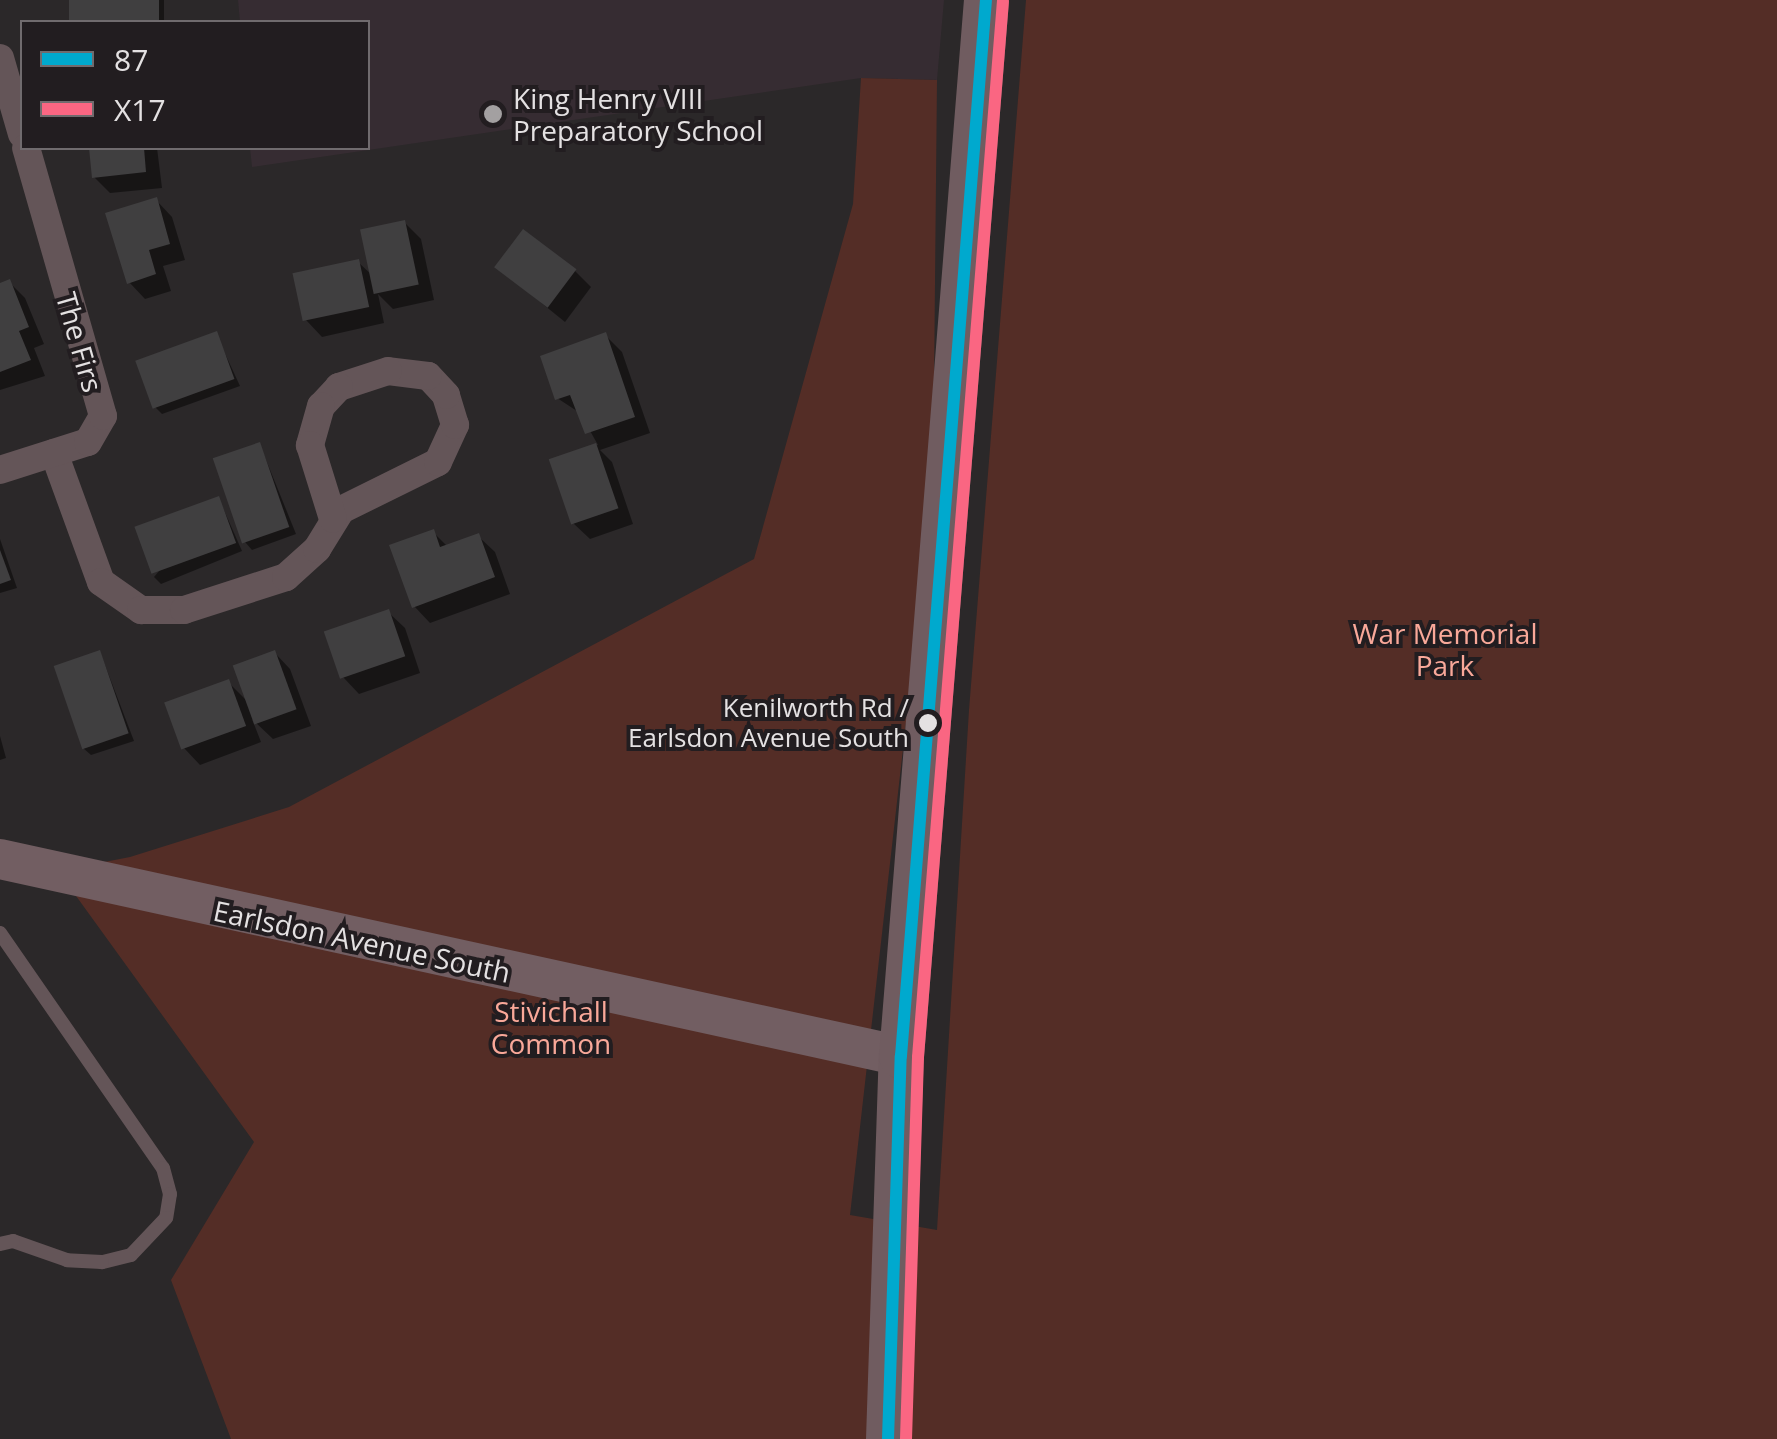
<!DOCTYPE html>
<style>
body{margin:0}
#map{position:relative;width:1777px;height:1439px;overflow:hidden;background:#2b2829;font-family:"Open Sans",sans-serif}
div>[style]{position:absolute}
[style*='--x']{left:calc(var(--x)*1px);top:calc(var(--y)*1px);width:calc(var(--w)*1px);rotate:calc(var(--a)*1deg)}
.built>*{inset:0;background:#362c32}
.green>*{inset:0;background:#542d26}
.shadow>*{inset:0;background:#0007;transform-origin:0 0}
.building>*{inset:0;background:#403f40;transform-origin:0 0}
.lane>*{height:14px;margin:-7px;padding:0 7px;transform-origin:7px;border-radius:7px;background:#645558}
.street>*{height:28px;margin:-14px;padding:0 14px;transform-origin:14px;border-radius:14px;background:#645558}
.secondary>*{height:40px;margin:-20px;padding:0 20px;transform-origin:20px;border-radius:20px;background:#725e62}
.primary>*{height:45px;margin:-22.5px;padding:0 22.5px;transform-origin:22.5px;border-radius:22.5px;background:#705c60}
.bus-1>*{height:12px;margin:-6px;padding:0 6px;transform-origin:6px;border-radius:6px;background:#00a9ce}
.bus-2>*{height:12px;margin:-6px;padding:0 6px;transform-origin:6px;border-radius:6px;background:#fa6682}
.dots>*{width:28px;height:28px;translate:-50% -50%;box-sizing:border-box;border:5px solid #221d20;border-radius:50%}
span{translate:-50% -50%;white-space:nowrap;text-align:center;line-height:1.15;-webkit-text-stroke:8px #221d20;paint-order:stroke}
.bus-label{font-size:26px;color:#e4e1e2}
.right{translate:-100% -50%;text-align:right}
.poi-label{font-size:28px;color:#e4e1e2}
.left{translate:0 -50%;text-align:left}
.street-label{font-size:28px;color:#e4e1e2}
.park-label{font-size:28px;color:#f9a899}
.legend{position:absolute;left:20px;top:20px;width:350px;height:130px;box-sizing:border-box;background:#221d20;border:2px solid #706b6e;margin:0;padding:12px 18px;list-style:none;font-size:30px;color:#e4e1e2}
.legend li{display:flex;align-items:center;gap:20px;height:50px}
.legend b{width:50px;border:2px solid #706b6e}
</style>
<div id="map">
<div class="built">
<i style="clip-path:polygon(238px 0,944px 0,937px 80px,861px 78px,252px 167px,250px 148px,368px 148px,368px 22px,240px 22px)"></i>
</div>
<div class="green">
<i style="clip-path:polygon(1026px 0,1777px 0,1777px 1439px,231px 1439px,171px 1280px,254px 1142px,58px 871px,130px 857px,289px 807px,754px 559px,853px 204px,861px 78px,937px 80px,933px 485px,850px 1215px,937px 1230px,969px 710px)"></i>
</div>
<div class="shadow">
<i style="left:72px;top:0;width:92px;height:22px"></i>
<i style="clip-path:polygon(91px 148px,157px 148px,162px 188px,110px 193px,94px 177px)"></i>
<i style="clip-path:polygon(156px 200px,172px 217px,185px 260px,163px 266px,171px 291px,145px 299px,129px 282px)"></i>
<i style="clip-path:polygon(404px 222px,421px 239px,434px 300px,393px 309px,378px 294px,384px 323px,322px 337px,306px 320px,358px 262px,373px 276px)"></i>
<i style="clip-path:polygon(497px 267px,575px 271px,591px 287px,565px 322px)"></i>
<i style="clip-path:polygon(9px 282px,25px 298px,44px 344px,34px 348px,45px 376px,0 390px,0 285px)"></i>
<i style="clip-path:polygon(216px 334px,240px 386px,162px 414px,155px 407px)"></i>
<i style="clip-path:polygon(605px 335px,622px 352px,650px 433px,600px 450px,612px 462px,633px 524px,590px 539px,573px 523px,552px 461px,598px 445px,580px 413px,557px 398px)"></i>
<i style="clip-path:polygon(260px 445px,296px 534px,252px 550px,245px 542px)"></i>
<i style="clip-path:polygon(219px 499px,242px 551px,161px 584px,154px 577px)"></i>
<i style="clip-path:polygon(433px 532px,448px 547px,478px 536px,495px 552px,510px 594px,430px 623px,414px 606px)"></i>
<i style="clip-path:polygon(0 539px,17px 588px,0 593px)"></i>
<i style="clip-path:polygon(388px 612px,405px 628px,420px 673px,359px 694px,343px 677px)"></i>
<i style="clip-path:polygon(100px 652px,134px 741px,91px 755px,83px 748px)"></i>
<i style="clip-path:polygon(274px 652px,290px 669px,311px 726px,273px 739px,252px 719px,261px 742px,200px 765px,184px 748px,228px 682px,249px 703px)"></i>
<i style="clip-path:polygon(0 736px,6px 758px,0 760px)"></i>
</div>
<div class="building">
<i style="left:69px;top:0;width:90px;height:22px"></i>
<i style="clip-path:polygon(89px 148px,144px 148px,146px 172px,92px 178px)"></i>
<i style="clip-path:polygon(157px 197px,170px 244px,149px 250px,156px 274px,127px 284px,105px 213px)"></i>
<i style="left:405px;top:220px;width:66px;height:46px;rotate:78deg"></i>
<i style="left:523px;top:229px;width:67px;height:48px;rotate:37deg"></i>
<i style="left:359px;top:259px;width:49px;height:68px;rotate:78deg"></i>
<i style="clip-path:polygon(10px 279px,29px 327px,19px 331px,31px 360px,0 372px,0 283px)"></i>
<i style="left:217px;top:331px;width:51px;height:87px;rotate:70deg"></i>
<i style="clip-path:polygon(606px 332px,635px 417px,585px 434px,570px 395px,555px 400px,540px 356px)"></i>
<i style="left:260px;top:442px;width:90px;height:50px;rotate:71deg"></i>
<i style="left:596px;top:443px;width:69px;height:50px;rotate:71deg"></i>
<i style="left:219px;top:496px;width:50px;height:90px;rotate:70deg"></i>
<i style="clip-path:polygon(434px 529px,440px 547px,479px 533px,495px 577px,412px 608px,389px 545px)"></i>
<i style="clip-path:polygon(0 550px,11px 580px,0 584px)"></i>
<i style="left:389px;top:609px;width:50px;height:69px;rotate:71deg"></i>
<i style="left:100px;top:650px;width:88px;height:49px;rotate:71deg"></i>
<i style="left:275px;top:650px;width:63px;height:45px;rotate:70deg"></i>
<i style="left:229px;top:679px;width:50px;height:69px;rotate:70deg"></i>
</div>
<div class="lane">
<i style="--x:0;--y:933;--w:286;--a:55.3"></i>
<i style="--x:163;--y:1168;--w:27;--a:75"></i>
<i style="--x:170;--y:1194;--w:24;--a:99"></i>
<i style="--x:166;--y:1218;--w:51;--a:133.4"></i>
<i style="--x:131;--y:1255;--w:30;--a:166"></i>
<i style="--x:102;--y:1262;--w:35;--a:-177"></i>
<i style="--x:67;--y:1260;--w:57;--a:-160.6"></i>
<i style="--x:13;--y:1241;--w:13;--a:167"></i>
</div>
<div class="street">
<i style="--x:0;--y:58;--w:79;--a:73.9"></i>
<i style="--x:54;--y:453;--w:137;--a:70"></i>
<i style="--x:101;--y:582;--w:49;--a:35"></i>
<i style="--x:141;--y:610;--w:43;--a:0"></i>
<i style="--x:184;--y:610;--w:107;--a:-17.9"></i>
<i style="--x:286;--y:577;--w:42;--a:-42.1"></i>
<i style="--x:317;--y:549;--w:46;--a:-58.4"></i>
<i style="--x:341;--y:510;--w:108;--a:-26.3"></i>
<i style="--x:438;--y:462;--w:41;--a:-65.3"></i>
<i style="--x:455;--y:425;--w:31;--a:-107"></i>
<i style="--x:446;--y:395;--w:26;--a:-133"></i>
<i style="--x:428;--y:376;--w:40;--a:-172.9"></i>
<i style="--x:388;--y:371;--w:52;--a:161.9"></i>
<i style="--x:339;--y:387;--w:26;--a:133"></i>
<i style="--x:321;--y:406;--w:41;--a:105.8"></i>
<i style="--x:310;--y:445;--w:77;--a:72.7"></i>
<i style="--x:0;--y:470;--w:92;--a:-17.7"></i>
<i style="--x:88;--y:442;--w:30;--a:-60"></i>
<i style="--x:103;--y:416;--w:279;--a:-106"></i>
</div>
<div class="secondary">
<i style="--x:0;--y:859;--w:922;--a:12.33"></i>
</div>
<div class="primary">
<i style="--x:888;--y:1439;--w:383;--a:-88.1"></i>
<i style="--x:901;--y:1056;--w:1059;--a:-85.4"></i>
</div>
<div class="bus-1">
<i style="--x:888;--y:1439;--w:383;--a:-88.1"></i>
<i style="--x:901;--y:1056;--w:1059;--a:-85.4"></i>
</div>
<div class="bus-2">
<i style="--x:906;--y:1439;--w:382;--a:-88.2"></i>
<i style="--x:918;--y:1057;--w:1059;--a:-85.4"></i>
</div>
<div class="dots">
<i style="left:493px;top:114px;background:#a3a0a1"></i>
<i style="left:928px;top:723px;background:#e4e1e2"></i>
</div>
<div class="bus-label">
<span class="right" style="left:909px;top:723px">Kenilworth Rd /<br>Earlsdon Avenue South</span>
</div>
<div class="poi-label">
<span class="left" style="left:513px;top:114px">King Henry VIII<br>Preparatory School</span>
</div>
<div class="street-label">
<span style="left:80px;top:342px;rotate:74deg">The Firs</span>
<span style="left:362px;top:941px;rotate:12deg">Earlsdon Avenue South</span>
</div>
<div class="park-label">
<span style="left:1445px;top:649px">War Memorial<br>Park</span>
<span style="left:551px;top:1027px">Stivichall<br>Common</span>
</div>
<ul class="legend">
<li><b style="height:12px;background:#00a9ce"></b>87</li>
<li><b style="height:12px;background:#fa6682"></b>X17</li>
</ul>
</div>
